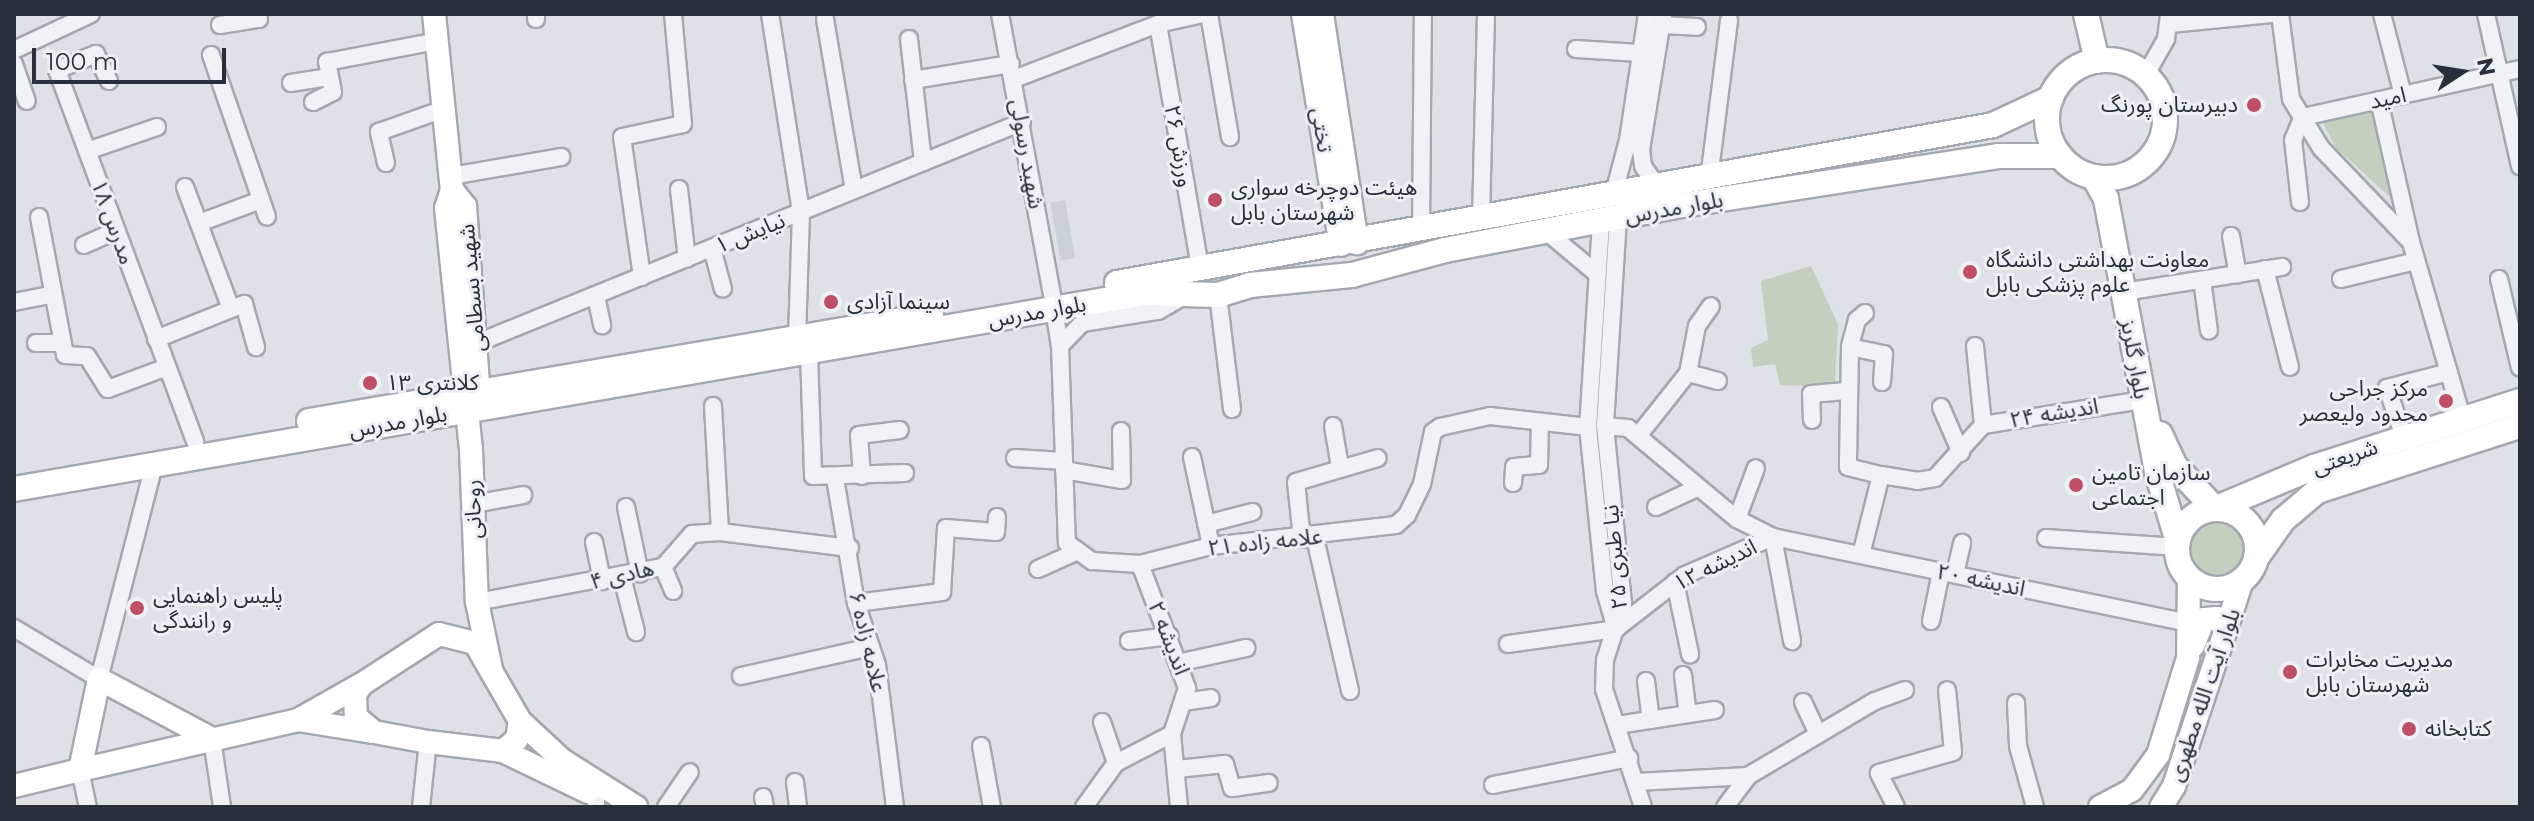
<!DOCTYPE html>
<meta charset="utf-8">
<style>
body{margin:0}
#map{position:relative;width:2534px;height:821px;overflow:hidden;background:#dee1e6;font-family:Montserrat,"Noto Sans Arabic",sans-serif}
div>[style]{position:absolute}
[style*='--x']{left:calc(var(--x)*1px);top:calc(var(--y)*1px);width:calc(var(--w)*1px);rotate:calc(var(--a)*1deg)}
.built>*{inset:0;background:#ccd1d7;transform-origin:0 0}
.green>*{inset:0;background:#c4cfc0}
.round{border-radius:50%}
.roads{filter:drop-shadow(2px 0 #a4a8af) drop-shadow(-2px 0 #a4a8af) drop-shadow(0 2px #a4a8af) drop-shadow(0 -2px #a4a8af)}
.minor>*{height:16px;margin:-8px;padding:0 8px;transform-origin:8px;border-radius:8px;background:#f0f2f5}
.secondary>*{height:22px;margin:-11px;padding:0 11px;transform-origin:11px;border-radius:11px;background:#fff}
.primary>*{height:24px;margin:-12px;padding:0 12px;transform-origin:12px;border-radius:12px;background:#fff}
.primary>.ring{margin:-12px;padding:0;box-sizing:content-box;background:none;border:24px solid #fff;border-radius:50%}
.dots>*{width:22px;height:22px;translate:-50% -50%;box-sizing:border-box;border:4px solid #edf0f4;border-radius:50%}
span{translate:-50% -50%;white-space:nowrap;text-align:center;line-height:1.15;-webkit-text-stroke:6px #edf0f4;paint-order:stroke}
.street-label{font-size:22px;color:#29303b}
.poi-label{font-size:22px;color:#29303b}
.right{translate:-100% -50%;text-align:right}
.left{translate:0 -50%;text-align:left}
.frame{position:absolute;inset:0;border:16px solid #29303b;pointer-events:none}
.north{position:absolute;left:2422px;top:32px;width:80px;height:80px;-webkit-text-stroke:6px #edf0f4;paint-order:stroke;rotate:78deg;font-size:22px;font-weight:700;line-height:32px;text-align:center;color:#29303b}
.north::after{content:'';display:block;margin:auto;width:28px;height:36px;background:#29303b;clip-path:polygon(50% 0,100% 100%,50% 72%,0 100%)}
.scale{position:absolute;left:32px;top:48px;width:194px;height:36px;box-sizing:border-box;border:4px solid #29303b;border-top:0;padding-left:10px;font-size:24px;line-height:28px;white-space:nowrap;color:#29303b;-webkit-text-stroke:6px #edf0f4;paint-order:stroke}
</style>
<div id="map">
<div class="built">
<i style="left:1065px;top:200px;width:59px;height:15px;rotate:80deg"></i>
</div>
<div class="green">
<i style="clip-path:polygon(2373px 109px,2392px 192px,2389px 196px,2336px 148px,2322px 121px)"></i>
<i style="clip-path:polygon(1811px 266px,1838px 324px,1835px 387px,1780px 385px,1775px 364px,1753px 367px,1751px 348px,1768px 340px,1761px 281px)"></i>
<i class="round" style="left:2189px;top:520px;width:58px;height:58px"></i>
</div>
<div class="roads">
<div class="minor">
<i style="--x:770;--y:14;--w:200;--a:81.1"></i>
<i style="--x:801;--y:212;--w:125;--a:91.8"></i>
<i style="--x:1000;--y:14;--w:286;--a:79.5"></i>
<i style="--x:1209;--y:14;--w:125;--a:80.3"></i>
<i style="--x:2280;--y:14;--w:86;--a:82.6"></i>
<i style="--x:2291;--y:99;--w:57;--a:58.5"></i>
<i style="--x:2321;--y:148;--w:129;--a:46.3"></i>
<i style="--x:2382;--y:14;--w:84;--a:75.5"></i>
<i style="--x:2486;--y:14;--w:156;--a:77.4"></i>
<i style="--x:536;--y:19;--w:5;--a:-90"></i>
<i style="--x:825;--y:19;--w:173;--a:80.4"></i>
<i style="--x:1158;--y:24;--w:248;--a:80.2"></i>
<i style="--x:2170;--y:24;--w:102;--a:-5.6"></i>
<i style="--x:220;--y:25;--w:39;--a:-9"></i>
<i style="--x:259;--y:19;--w:5;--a:-101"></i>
<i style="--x:1661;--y:25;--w:36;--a:3"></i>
<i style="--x:909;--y:39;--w:124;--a:83.5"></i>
<i style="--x:1576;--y:49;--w:64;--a:3.6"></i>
<i style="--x:14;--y:50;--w:85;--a:-25.1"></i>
<i style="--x:211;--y:55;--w:171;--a:70.9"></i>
<i style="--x:14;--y:64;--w:39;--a:71"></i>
<i style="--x:2145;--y:76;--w:43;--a:-60.4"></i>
<i style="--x:2166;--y:39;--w:23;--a:-83"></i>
<i style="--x:1014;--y:79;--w:154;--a:-20.9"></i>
<i style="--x:1158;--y:24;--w:46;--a:-12.5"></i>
<i style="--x:913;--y:80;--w:99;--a:-9.3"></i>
<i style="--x:109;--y:81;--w:30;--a:-116"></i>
<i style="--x:96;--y:54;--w:42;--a:157.7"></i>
<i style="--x:57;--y:70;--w:397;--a:69.6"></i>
<i style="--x:291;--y:83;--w:39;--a:-9"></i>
<i style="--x:2379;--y:100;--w:146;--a:77.3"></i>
<i style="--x:2411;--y:242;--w:183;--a:73.8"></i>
<i style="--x:313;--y:102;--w:22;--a:-27"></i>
<i style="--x:333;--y:92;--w:31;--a:-101"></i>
<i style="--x:327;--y:62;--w:112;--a:-10.8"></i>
<i style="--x:2303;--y:117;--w:222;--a:-12.5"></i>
<i style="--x:87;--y:151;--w:74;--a:-18.9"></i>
<i style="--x:386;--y:163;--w:32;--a:-103"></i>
<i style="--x:379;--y:132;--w:69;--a:-19.5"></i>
<i style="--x:451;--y:176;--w:112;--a:-9.8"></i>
<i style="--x:1709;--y:179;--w:160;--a:-82.8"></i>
<i style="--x:1657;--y:186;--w:24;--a:-125"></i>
<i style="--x:1643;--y:166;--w:16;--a:-97"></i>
<i style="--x:1641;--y:150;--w:138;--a:-80.8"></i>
<i style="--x:185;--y:187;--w:130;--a:69.3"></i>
<i style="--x:679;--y:189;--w:70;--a:83.5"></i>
<i style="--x:1614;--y:193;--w:55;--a:-75.2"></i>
<i style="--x:1628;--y:140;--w:127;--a:-81.4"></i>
<i style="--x:2300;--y:202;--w:62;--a:-96.4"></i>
<i style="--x:2293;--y:140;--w:25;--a:-67"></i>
<i style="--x:39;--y:217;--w:140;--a:79.3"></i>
<i style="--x:65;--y:355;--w:22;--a:3"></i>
<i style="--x:87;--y:356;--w:39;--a:58"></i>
<i style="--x:108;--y:389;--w:63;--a:-20.4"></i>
<i style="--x:1618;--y:218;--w:208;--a:93.6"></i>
<i style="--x:1605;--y:426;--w:179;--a:84.2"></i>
<i style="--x:1623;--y:604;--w:59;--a:107.8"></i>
<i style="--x:1605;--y:660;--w:29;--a:92"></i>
<i style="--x:1604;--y:689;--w:124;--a:71.7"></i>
<i style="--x:1481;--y:219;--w:205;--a:-88.6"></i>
<i style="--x:1601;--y:222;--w:205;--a:93.6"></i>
<i style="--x:1588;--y:427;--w:165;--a:84.1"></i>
<i style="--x:1605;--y:591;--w:40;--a:74"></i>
<i style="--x:199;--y:223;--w:66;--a:-20.4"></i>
<i style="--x:1421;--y:229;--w:215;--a:-89.5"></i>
<i style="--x:1547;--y:232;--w:65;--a:40"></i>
<i style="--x:2231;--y:236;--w:39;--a:80"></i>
<i style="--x:84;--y:245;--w:35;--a:-24"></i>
<i style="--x:712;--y:248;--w:42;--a:75"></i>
<i style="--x:2265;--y:269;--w:101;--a:75.7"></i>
<i style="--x:642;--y:277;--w:141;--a:-98.1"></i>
<i style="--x:622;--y:137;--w:62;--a:-12"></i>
<i style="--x:683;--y:124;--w:110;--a:-95.2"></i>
<i style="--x:2341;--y:279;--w:77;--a:-13.5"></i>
<i style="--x:2499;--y:279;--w:91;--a:76.7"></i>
<i style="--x:2202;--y:280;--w:51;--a:82.2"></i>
<i style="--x:2136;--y:290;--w:148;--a:-9"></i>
<i style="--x:1218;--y:295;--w:115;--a:83"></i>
<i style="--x:596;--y:296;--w:30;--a:78"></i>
<i style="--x:14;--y:302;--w:37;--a:-11"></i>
<i style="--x:1054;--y:309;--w:37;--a:81"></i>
<i style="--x:1060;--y:346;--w:197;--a:88"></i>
<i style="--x:1067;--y:543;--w:31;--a:36"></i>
<i style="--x:1092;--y:561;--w:48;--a:3.6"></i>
<i style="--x:1140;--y:564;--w:73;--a:-14.2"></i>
<i style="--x:1211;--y:546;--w:186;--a:-6.5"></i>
<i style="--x:1396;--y:525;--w:15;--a:-42"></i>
<i style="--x:1407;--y:515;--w:34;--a:-64"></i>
<i style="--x:1422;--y:484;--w:53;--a:-78.1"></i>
<i style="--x:1433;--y:432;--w:9;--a:-36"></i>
<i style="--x:1440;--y:427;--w:51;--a:-12.4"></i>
<i style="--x:1490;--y:416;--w:99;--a:6.4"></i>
<i style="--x:1865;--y:313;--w:11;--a:139"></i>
<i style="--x:1857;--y:320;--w:28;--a:105"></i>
<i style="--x:1850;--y:347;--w:120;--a:91"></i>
<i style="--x:1848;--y:467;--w:34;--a:14"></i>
<i style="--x:156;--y:339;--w:95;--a:-21.7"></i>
<i style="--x:244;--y:304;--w:45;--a:74.4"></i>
<i style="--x:36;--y:343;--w:26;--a:0"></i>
<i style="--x:477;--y:343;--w:588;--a:-22.07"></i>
<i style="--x:1060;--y:346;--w:32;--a:-46"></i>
<i style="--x:1082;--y:323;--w:77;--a:-9"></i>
<i style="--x:1158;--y:311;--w:28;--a:-30"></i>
<i style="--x:1975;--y:346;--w:79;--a:84.2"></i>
<i style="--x:1850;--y:347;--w:35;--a:12"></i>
<i style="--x:1884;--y:354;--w:28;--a:94"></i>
<i style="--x:809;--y:353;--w:123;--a:88.1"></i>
<i style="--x:813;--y:476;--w:92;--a:-1.9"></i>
<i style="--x:1688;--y:373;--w:31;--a:15"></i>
<i style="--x:713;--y:406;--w:126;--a:86.8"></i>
<i style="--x:1941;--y:407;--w:50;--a:66.5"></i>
<i style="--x:1812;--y:420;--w:26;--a:-92"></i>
<i style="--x:1811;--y:394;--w:35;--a:-5"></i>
<i style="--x:1333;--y:426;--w:42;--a:80.3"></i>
<i style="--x:1605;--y:426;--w:23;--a:5"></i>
<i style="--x:1628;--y:428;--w:142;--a:39.9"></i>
<i style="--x:1737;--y:519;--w:40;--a:26.6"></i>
<i style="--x:1773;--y:537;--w:425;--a:11.7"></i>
<i style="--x:1638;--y:436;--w:80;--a:-51.6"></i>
<i style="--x:1688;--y:373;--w:48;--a:-79.2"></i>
<i style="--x:1697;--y:326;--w:24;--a:-55"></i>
<i style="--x:2404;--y:437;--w:52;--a:-109.1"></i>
<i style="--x:2387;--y:388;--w:64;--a:-14.5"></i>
<i style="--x:1192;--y:457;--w:91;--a:77.9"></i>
<i style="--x:1015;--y:458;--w:49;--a:3.5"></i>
<i style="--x:1064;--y:470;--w:59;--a:9.8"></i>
<i style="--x:1122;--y:480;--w:49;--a:-91.2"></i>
<i style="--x:862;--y:476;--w:41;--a:-94.2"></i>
<i style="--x:859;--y:435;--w:41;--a:-7"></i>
<i style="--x:835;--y:478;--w:127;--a:80.5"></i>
<i style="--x:856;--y:603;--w:65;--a:71.3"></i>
<i style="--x:877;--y:665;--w:143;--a:82.8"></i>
<i style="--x:1513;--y:483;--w:16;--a:-86"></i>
<i style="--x:1514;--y:467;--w:25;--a:-5"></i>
<i style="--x:1539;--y:465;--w:43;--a:-88.7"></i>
<i style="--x:474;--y:504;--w:50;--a:-10.4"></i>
<i style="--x:626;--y:507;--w:68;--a:78.2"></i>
<i style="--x:1656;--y:507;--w:45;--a:-24.9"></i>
<i style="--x:1737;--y:519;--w:54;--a:-69.6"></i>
<i style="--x:1206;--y:524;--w:48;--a:-14.6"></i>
<i style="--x:1773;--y:537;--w:106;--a:79.6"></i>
<i style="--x:1315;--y:538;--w:157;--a:77.1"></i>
<i style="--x:2046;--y:538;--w:132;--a:3.9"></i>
<i style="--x:1302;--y:539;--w:57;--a:-96"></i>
<i style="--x:1296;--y:482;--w:85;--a:-16.3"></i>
<i style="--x:594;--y:542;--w:40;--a:78"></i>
<i style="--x:1861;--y:555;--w:82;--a:-76"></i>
<i style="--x:1881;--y:475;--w:36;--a:9"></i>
<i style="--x:1917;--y:481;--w:18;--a:-9"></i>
<i style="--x:1935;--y:478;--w:72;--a:-47.8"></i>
<i style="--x:1983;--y:425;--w:161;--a:-8.9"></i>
<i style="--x:1140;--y:564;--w:133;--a:69.2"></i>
<i style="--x:1187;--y:688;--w:48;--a:108.1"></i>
<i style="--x:1172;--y:734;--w:73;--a:84.5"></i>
<i style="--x:663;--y:567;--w:26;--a:67"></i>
<i style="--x:1038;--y:569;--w:44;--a:-24.2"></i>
<i style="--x:1955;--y:574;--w:32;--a:-77"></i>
<i style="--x:622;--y:577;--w:57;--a:75.7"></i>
<i style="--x:1675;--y:582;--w:74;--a:78.2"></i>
<i style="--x:477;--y:602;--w:189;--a:-10.7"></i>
<i style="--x:663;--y:567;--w:44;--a:-48.7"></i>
<i style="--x:692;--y:534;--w:28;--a:-4"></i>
<i style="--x:720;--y:532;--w:131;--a:7"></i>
<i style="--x:856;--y:603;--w:87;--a:-7.3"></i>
<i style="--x:942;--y:592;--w:64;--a:-86.4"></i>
<i style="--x:946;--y:528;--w:50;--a:4.6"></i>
<i style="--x:996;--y:532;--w:15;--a:-86"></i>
<i style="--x:1931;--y:621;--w:50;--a:-78.5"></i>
<i style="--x:14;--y:628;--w:99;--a:31"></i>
<i style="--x:99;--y:679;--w:221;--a:-75.6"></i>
<i style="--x:1617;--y:628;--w:86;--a:-37.9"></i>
<i style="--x:1685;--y:575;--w:96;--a:-23.4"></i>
<i style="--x:1129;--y:641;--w:41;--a:-7"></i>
<i style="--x:1508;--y:644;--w:109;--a:-7.9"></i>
<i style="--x:1182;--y:662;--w:66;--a:-12.3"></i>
<i style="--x:1683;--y:675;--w:39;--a:83"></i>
<i style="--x:741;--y:676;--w:133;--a:-12.6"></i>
<i style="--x:1646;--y:681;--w:39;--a:83"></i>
<i style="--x:1183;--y:702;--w:28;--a:-8"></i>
<i style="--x:1803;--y:702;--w:35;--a:65"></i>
<i style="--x:2016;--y:703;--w:43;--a:87.3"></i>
<i style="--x:2018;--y:746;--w:63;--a:74.4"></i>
<i style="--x:1102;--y:722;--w:43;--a:71.1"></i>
<i style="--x:1617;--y:725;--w:99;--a:-8.7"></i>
<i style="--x:212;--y:739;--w:69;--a:81.6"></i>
<i style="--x:981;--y:746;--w:62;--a:79.8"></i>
<i style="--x:1177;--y:769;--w:48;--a:-5.9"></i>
<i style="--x:1225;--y:764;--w:25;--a:74"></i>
<i style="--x:1232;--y:788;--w:37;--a:-8"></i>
<i style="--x:80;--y:770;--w:38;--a:78"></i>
<i style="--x:795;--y:782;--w:25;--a:83"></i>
<i style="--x:1636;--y:782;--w:112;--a:-3.1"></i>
<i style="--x:1493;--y:785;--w:139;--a:-11.2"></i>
<i style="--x:763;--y:797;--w:10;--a:79"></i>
<i style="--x:421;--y:807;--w:65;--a:-83.9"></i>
<i style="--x:596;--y:807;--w:11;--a:-90"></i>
<i style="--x:666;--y:807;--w:42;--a:-55.6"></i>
<i style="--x:1084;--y:807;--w:54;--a:-54"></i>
<i style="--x:1116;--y:763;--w:63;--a:-27.4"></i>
<i style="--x:1725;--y:807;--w:39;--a:-53"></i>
<i style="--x:1748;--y:776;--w:147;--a:-30.6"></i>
<i style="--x:1875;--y:701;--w:32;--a:-20"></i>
<i style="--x:1896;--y:807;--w:38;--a:-117"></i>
<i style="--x:1879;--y:773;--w:77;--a:-15.8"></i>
<i style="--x:1953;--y:752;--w:62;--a:-95.5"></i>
</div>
<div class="secondary">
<i style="--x:434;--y:14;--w:177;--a:84.2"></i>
<i style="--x:452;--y:190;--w:19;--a:108"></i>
<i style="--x:446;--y:208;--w:242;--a:84.1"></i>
<i style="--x:471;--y:449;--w:153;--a:87.8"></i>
<i style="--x:477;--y:602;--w:68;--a:78.2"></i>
<i style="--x:1303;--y:14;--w:234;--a:80.7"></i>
<i style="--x:1322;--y:14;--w:232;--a:81.3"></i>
<i style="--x:452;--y:190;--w:21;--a:51"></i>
<i style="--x:465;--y:206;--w:203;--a:85.8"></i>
<i style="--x:2193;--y:646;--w:29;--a:-68"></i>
<i style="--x:2204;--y:619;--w:13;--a:-4"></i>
<i style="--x:2217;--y:618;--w:15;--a:53"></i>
<i style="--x:298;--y:720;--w:77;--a:9"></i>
<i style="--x:374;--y:732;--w:55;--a:10.5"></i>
<i style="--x:428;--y:742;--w:76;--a:6.8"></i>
<i style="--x:503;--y:751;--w:18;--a:-41"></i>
<i style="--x:517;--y:739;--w:18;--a:-81"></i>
<i style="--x:520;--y:721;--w:90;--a:-120"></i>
<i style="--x:475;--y:643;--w:37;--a:-166"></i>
<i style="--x:439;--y:634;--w:92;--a:147"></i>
<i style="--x:362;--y:684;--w:12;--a:125"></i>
<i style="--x:355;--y:694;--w:23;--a:88"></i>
<i style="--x:356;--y:717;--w:23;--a:40"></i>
<i style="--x:520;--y:721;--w:57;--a:42.9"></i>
<i style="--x:562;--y:760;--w:88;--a:32.4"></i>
<i style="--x:212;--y:739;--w:128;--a:-152"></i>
<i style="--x:99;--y:679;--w:93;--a:101.8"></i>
<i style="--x:80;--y:770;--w:224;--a:-12.9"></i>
<i style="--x:298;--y:720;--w:73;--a:-29.4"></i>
<i style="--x:503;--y:751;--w:94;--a:25.8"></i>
<i style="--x:14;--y:786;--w:68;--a:-13.6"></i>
<i style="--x:2100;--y:807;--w:36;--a:-28"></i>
<i style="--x:2132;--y:790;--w:44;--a:-53.4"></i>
<i style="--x:2158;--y:755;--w:102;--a:-72.8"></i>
<i style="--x:2188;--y:658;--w:81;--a:-89.3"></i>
<i style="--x:2161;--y:807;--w:25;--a:-58"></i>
<i style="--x:2174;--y:786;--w:217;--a:-71.7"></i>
</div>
<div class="primary">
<i style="--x:2086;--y:14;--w:48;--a:76.8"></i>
<i class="ring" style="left:2047px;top:60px;width:94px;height:94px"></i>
<i style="--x:2094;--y:177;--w:25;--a:61"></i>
<i style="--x:2106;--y:199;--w:278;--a:79.4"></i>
<i style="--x:2157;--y:472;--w:73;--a:73.3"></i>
<i style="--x:1117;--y:283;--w:890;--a:-10.22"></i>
<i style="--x:1993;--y:125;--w:64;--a:-25"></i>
<i style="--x:309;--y:421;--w:631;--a:-9.67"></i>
<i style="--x:2160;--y:434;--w:35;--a:65"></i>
<i style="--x:2175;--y:466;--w:57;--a:47.1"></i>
<i style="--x:14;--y:489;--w:1148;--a:-9.83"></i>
<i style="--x:1145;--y:293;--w:73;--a:1.6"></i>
<i style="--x:1218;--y:295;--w:34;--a:-17"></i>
<i style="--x:1250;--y:285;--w:102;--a:-5.6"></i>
<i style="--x:1352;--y:275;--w:96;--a:-15"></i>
<i style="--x:1445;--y:250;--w:229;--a:-10.8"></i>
<i style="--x:1670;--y:207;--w:332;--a:-8.8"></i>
<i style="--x:1998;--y:156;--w:62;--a:0"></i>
<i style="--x:2219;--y:507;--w:103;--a:-22.8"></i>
<i style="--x:2314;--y:467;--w:216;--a:-17.8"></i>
<i class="ring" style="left:2177px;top:509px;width:56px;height:56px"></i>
<i style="--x:2256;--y:558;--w:47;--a:-54.6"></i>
<i style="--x:2283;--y:520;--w:45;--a:-40.5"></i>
<i style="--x:2317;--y:491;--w:213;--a:-17.8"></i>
</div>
</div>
<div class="dots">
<i style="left:2254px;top:105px;background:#bf4f65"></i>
<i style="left:1215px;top:200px;background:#bf4f65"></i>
<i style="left:1970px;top:272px;background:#bf4f65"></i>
<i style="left:831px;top:302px;background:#bf4f65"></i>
<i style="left:370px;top:383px;background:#bf4f65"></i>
<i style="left:2446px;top:401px;background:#bf4f65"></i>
<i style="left:2076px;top:485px;background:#bf4f65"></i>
<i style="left:137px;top:608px;background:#bf4f65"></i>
<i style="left:2290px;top:672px;background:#bf4f65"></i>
<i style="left:2409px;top:729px;background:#bf4f65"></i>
</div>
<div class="street-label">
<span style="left:2388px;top:98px;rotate:-12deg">امید</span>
<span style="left:1322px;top:130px;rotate:81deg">تختی</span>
<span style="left:1179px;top:146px;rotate:80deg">ورزش ۲۶</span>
<span style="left:1027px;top:154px;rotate:80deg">شهید رسولی</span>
<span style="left:1674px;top:208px;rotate:-10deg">بلوار مدرس</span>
<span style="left:113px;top:222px;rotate:70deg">مدرس ۱۸</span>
<span style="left:750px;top:233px;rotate:-22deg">نیایش ۱</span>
<span style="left:472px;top:288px;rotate:-95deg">شهید بسطامی</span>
<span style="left:1037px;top:312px;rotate:-10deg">بلوار مدرس</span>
<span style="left:2135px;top:359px;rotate:80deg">بلوار گلریز</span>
<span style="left:2054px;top:413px;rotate:-9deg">اندیشه ۲۴</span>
<span style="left:398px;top:422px;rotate:-10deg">بلوار مدرس</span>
<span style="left:2345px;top:457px;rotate:-19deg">شریعتی</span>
<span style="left:473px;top:509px;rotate:-92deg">روحانی</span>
<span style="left:1265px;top:542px;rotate:-6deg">علامه زاده ۲۱</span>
<span style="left:1615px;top:557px;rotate:-95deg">نیا طبری ۲۵</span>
<span style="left:1715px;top:565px;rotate:-26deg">اندیشه ۱۲</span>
<span style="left:622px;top:575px;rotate:-13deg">هادی ۴</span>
<span style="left:1981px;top:580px;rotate:12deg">اندیشه ۲۰</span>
<span style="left:1169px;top:638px;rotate:69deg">اندیشه ۲</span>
<span style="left:868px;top:642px;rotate:77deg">علامه زاده ۶</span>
<span style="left:2204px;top:695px;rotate:-71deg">بلوار آیت الله مطهری</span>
</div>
<div class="poi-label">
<span class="right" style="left:2238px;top:105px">دبیرستان پورنگ</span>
<span class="left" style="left:1231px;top:200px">هیئت دوچرخه سواری<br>شهرستان بابل</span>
<span class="left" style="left:1986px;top:272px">معاونت بهداشتی دانشگاه<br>علوم پزشکی بابل</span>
<span class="left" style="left:847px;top:302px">سینما آزادی</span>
<span class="left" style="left:386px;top:383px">کلانتری ۱۳</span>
<span class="right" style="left:2428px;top:401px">مرکز جراحی<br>محدود ولیعصر</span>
<span class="left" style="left:2092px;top:485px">سازمان تامین<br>اجتماعی</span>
<span class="left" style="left:153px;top:608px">پلیس راهنمایی<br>و رانندگی</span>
<span class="left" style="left:2306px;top:672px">مدیریت مخابرات<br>شهرستان بابل</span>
<span class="left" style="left:2425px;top:729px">کتابخانه</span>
</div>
<div class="frame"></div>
<div class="north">N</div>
<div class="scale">100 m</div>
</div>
